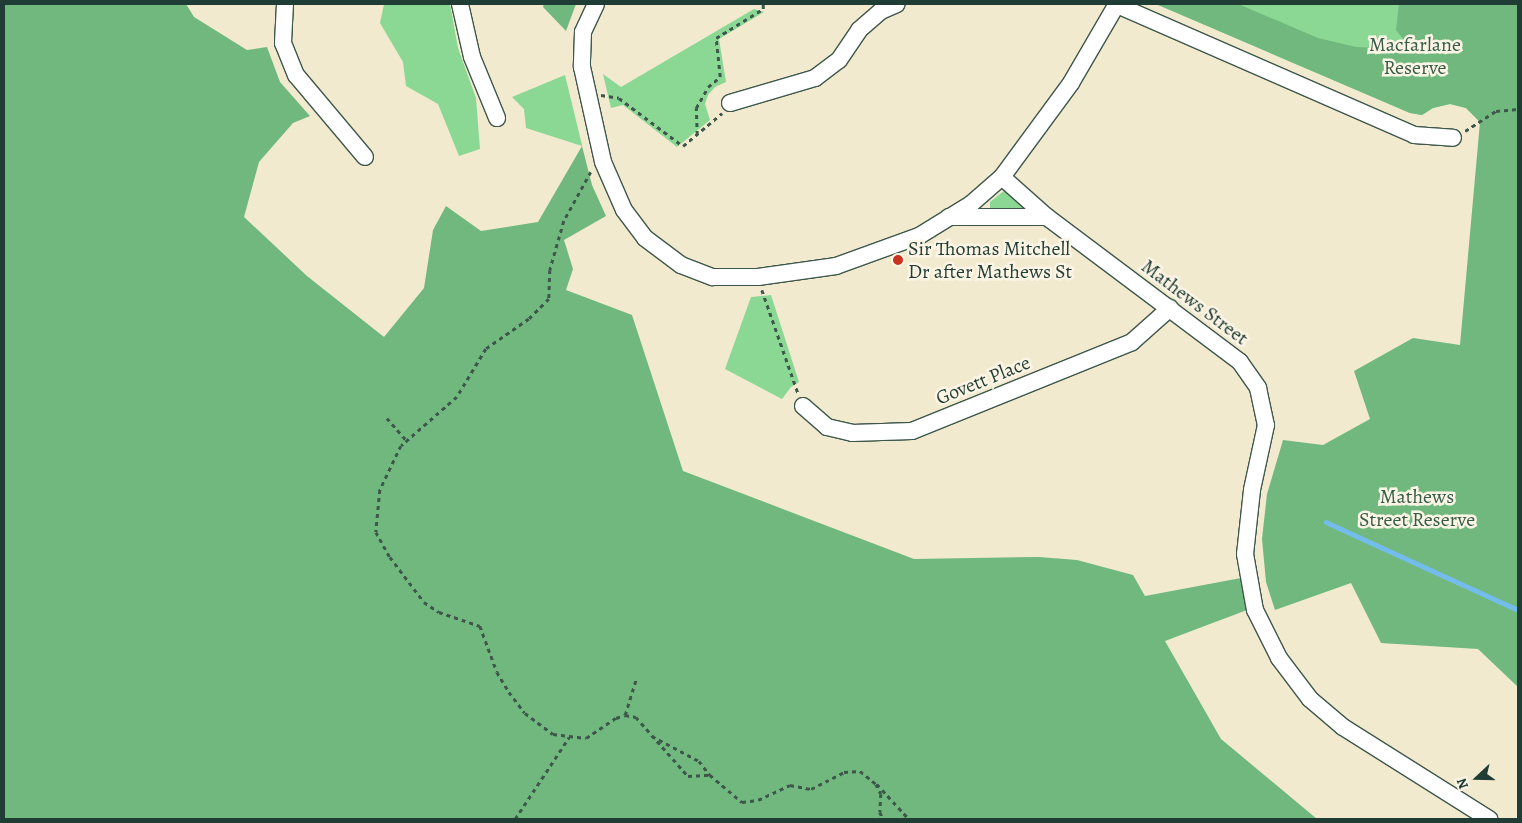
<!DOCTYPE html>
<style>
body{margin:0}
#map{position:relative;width:1522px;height:823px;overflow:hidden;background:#f1eacf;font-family:Alegreya,serif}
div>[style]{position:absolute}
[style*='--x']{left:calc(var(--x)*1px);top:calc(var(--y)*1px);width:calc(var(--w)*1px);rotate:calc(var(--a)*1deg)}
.green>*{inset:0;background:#8bd794}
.forest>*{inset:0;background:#70b87e}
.stream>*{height:4.5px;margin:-2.25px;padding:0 2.25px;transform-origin:2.25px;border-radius:2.25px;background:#73bceb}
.path>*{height:2.5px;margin-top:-1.25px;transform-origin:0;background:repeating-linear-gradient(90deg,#3e574b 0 4px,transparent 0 8px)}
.roads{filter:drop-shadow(1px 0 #3e574b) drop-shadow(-1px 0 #3e574b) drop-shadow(0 1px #3e574b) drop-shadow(0 -1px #3e574b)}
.minor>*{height:16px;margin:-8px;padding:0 8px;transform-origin:8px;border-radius:8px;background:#fff}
.dots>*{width:14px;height:14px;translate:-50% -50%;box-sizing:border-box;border:2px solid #fcf5e5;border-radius:50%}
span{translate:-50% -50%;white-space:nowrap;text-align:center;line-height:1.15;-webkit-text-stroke:5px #fcf5e5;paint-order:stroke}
.park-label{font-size:20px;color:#355c47}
.poi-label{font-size:20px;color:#1f3d34}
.left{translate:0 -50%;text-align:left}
.street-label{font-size:20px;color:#1f3d34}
.frame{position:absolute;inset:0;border:5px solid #1f3d34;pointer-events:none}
.north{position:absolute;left:1452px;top:753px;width:50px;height:50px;-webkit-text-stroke:4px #fcf5e5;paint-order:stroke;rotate:249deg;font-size:14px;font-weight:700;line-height:20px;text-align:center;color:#1f3d34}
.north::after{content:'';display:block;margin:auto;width:18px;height:22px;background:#1f3d34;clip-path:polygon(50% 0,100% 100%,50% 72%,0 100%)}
</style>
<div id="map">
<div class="green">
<i style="clip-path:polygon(384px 4px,450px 4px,458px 48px,476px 98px,480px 149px,459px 156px,438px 104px,406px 86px,403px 62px,380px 23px)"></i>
<i style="clip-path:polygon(1156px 4px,1492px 4px,1480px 122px,1466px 108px,1450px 104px,1433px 108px,1422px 115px,1410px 113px)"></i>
<i style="clip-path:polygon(754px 9px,764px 12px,719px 39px,726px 82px,715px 87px,708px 95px,705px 104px,710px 120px,677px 147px,623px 105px,611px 108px,603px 74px,621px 87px)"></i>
<i style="clip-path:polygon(565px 75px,582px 145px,582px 146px,526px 128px,524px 109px,512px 97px)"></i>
<i style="clip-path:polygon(1005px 190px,1025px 205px,1025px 208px,1021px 212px,990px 210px,990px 202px)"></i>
<i style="clip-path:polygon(771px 295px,799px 382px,791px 387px,782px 399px,725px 369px,751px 297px)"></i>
</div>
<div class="forest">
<i style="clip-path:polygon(4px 4px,186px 4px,194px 17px,247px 50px,267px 47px,280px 82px,310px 116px,293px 123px,259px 162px,244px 217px,307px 276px,384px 337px,424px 288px,433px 230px,446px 206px,481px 231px,538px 222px,582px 146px,592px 185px,606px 216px,564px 240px,573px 269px,566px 290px,632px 315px,683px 471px,914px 559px,1039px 557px,1077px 560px,1133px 575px,1145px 596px,1241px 578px,1247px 610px,1165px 641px,1221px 739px,1317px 819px,4px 819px)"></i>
<i style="clip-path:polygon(544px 4px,576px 4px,566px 31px,543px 7px)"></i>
<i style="clip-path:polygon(1156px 4px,1238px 4px,1318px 38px,1356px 47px,1400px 49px,1407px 44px,1396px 30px,1399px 4px,1518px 4px,1518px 687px,1478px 649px,1381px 643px,1351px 583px,1275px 610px,1266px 582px,1262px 539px,1267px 494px,1283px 440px,1323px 445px,1370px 419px,1354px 371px,1413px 338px,1460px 345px,1480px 122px,1466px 108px,1450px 104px,1433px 108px,1422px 115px,1410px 113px)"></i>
</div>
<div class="stream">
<i style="--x:1326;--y:522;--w:211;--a:24.6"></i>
</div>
<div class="path">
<i style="--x:601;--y:95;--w:18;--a:9"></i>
<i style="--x:619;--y:98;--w:80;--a:36.9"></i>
<i style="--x:683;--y:146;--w:51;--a:-40.2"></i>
<i style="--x:1465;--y:131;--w:37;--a:-33"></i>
<i style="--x:1496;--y:111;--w:22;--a:-5"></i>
<i style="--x:697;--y:135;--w:27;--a:-92"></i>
<i style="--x:696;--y:108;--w:24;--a:-60"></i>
<i style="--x:708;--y:87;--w:16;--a:-40"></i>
<i style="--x:720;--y:77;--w:39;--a:-96"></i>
<i style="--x:716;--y:38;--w:55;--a:-31.7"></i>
<i style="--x:763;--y:9;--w:5;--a:-90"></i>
<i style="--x:591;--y:172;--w:56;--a:118.9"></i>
<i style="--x:564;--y:221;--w:51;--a:105.9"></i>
<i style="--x:550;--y:270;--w:29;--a:92"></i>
<i style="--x:549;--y:299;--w:28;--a:135"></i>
<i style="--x:529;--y:319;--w:52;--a:145.1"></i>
<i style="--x:486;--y:349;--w:56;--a:121.1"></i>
<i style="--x:457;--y:397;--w:74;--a:138.8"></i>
<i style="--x:401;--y:446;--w:49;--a:115.5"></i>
<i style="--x:380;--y:490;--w:42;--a:95.4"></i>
<i style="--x:376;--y:532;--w:29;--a:61"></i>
<i style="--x:390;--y:557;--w:56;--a:52.9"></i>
<i style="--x:424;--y:602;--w:18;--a:34"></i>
<i style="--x:439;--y:612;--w:43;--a:18.9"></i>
<i style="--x:480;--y:626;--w:49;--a:69.7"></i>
<i style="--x:497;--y:672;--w:23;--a:59"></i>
<i style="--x:509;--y:692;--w:26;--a:53"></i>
<i style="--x:525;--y:713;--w:35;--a:37"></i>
<i style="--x:553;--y:734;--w:33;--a:7"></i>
<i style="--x:586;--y:738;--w:36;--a:-34"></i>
<i style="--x:616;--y:718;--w:9;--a:-18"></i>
<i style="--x:625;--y:715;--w:11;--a:10"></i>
<i style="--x:636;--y:717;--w:79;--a:48.6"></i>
<i style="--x:688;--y:776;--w:22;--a:-3"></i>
<i style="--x:710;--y:775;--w:42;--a:40.2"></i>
<i style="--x:742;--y:802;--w:16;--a:-7"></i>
<i style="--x:758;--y:800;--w:35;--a:-25"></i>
<i style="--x:790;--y:785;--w:21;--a:11"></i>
<i style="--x:811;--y:789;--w:37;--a:-27"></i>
<i style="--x:844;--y:772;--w:16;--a:-4"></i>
<i style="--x:860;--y:771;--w:21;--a:39"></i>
<i style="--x:876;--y:784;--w:11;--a:63"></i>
<i style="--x:881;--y:794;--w:18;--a:93"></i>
<i style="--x:880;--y:812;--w:8;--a:67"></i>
<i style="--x:762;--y:290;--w:109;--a:70.7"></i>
<i style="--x:387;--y:418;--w:30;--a:49"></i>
<i style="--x:625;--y:715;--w:37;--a:-73"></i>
<i style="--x:652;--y:736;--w:53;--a:28"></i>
<i style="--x:699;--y:761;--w:18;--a:52"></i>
<i style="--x:877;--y:784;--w:47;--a:47.6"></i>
<i style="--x:515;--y:819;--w:98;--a:-56.6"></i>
</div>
<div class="roads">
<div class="minor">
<i style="--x:285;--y:4;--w:39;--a:93"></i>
<i style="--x:283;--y:43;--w:35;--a:68"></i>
<i style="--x:296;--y:75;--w:107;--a:49.9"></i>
<i style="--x:460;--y:4;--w:54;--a:77.2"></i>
<i style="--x:472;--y:57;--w:66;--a:67.7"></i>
<i style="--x:596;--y:4;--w:31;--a:115"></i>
<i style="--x:583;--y:32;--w:35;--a:92"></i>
<i style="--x:582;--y:67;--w:97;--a:77.5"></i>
<i style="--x:603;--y:162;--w:52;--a:66.4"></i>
<i style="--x:624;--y:210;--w:35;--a:53"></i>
<i style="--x:645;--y:238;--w:45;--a:36.9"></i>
<i style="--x:681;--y:265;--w:34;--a:21"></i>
<i style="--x:713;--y:277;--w:45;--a:0"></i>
<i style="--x:758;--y:277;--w:79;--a:-8"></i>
<i style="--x:836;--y:266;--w:88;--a:-19.9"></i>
<i style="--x:919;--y:236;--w:61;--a:-31.6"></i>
<i style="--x:971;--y:204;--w:41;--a:-41.1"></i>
<i style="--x:1002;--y:177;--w:117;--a:-53.7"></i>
<i style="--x:1071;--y:83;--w:91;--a:-59.8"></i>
<i style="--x:1117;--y:5;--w:324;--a:23.6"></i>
<i style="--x:1414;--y:135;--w:39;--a:4"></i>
<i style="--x:730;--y:103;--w:89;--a:-16.4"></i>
<i style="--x:815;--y:78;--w:30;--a:-37"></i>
<i style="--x:839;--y:60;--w:36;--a:-56"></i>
<i style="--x:859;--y:30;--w:29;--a:-41"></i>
<i style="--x:881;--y:11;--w:17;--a:-24"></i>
<i style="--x:1002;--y:177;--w:60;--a:41.6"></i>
<i style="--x:1047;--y:217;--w:241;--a:36.9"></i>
<i style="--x:1240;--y:362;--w:32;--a:55"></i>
<i style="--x:1258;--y:388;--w:38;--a:78"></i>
<i style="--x:1266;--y:425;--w:66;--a:102.2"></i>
<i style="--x:1252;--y:490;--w:64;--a:96.2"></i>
<i style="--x:1245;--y:554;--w:57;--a:79.9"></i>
<i style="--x:1255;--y:610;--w:54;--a:63.4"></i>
<i style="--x:1279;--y:658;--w:51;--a:52.9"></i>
<i style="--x:1310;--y:699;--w:43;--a:40.3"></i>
<i style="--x:1343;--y:727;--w:173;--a:32.2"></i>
<i style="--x:949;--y:217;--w:98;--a:0"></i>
<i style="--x:803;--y:406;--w:32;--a:41"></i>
<i style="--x:827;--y:427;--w:26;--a:13"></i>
<i style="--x:852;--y:433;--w:60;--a:-1.9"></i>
<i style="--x:912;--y:431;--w:237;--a:-22"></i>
<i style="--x:1132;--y:342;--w:51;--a:-41.8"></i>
</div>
</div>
<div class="dots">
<i style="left:898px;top:260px;background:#c8321e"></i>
</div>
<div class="park-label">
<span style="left:1415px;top:56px">Macfarlane<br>Reserve</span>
<span style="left:1417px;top:508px">Mathews<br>Street Reserve</span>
</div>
<div class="poi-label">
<span class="left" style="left:908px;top:260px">Sir Thomas Mitchell<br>Dr after Mathews St</span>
</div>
<div class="street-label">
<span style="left:1195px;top:302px;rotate:37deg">Mathews Street</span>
<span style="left:983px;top:380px;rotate:-22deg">Govett Place</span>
</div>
<div class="frame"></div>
<div class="north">N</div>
</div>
